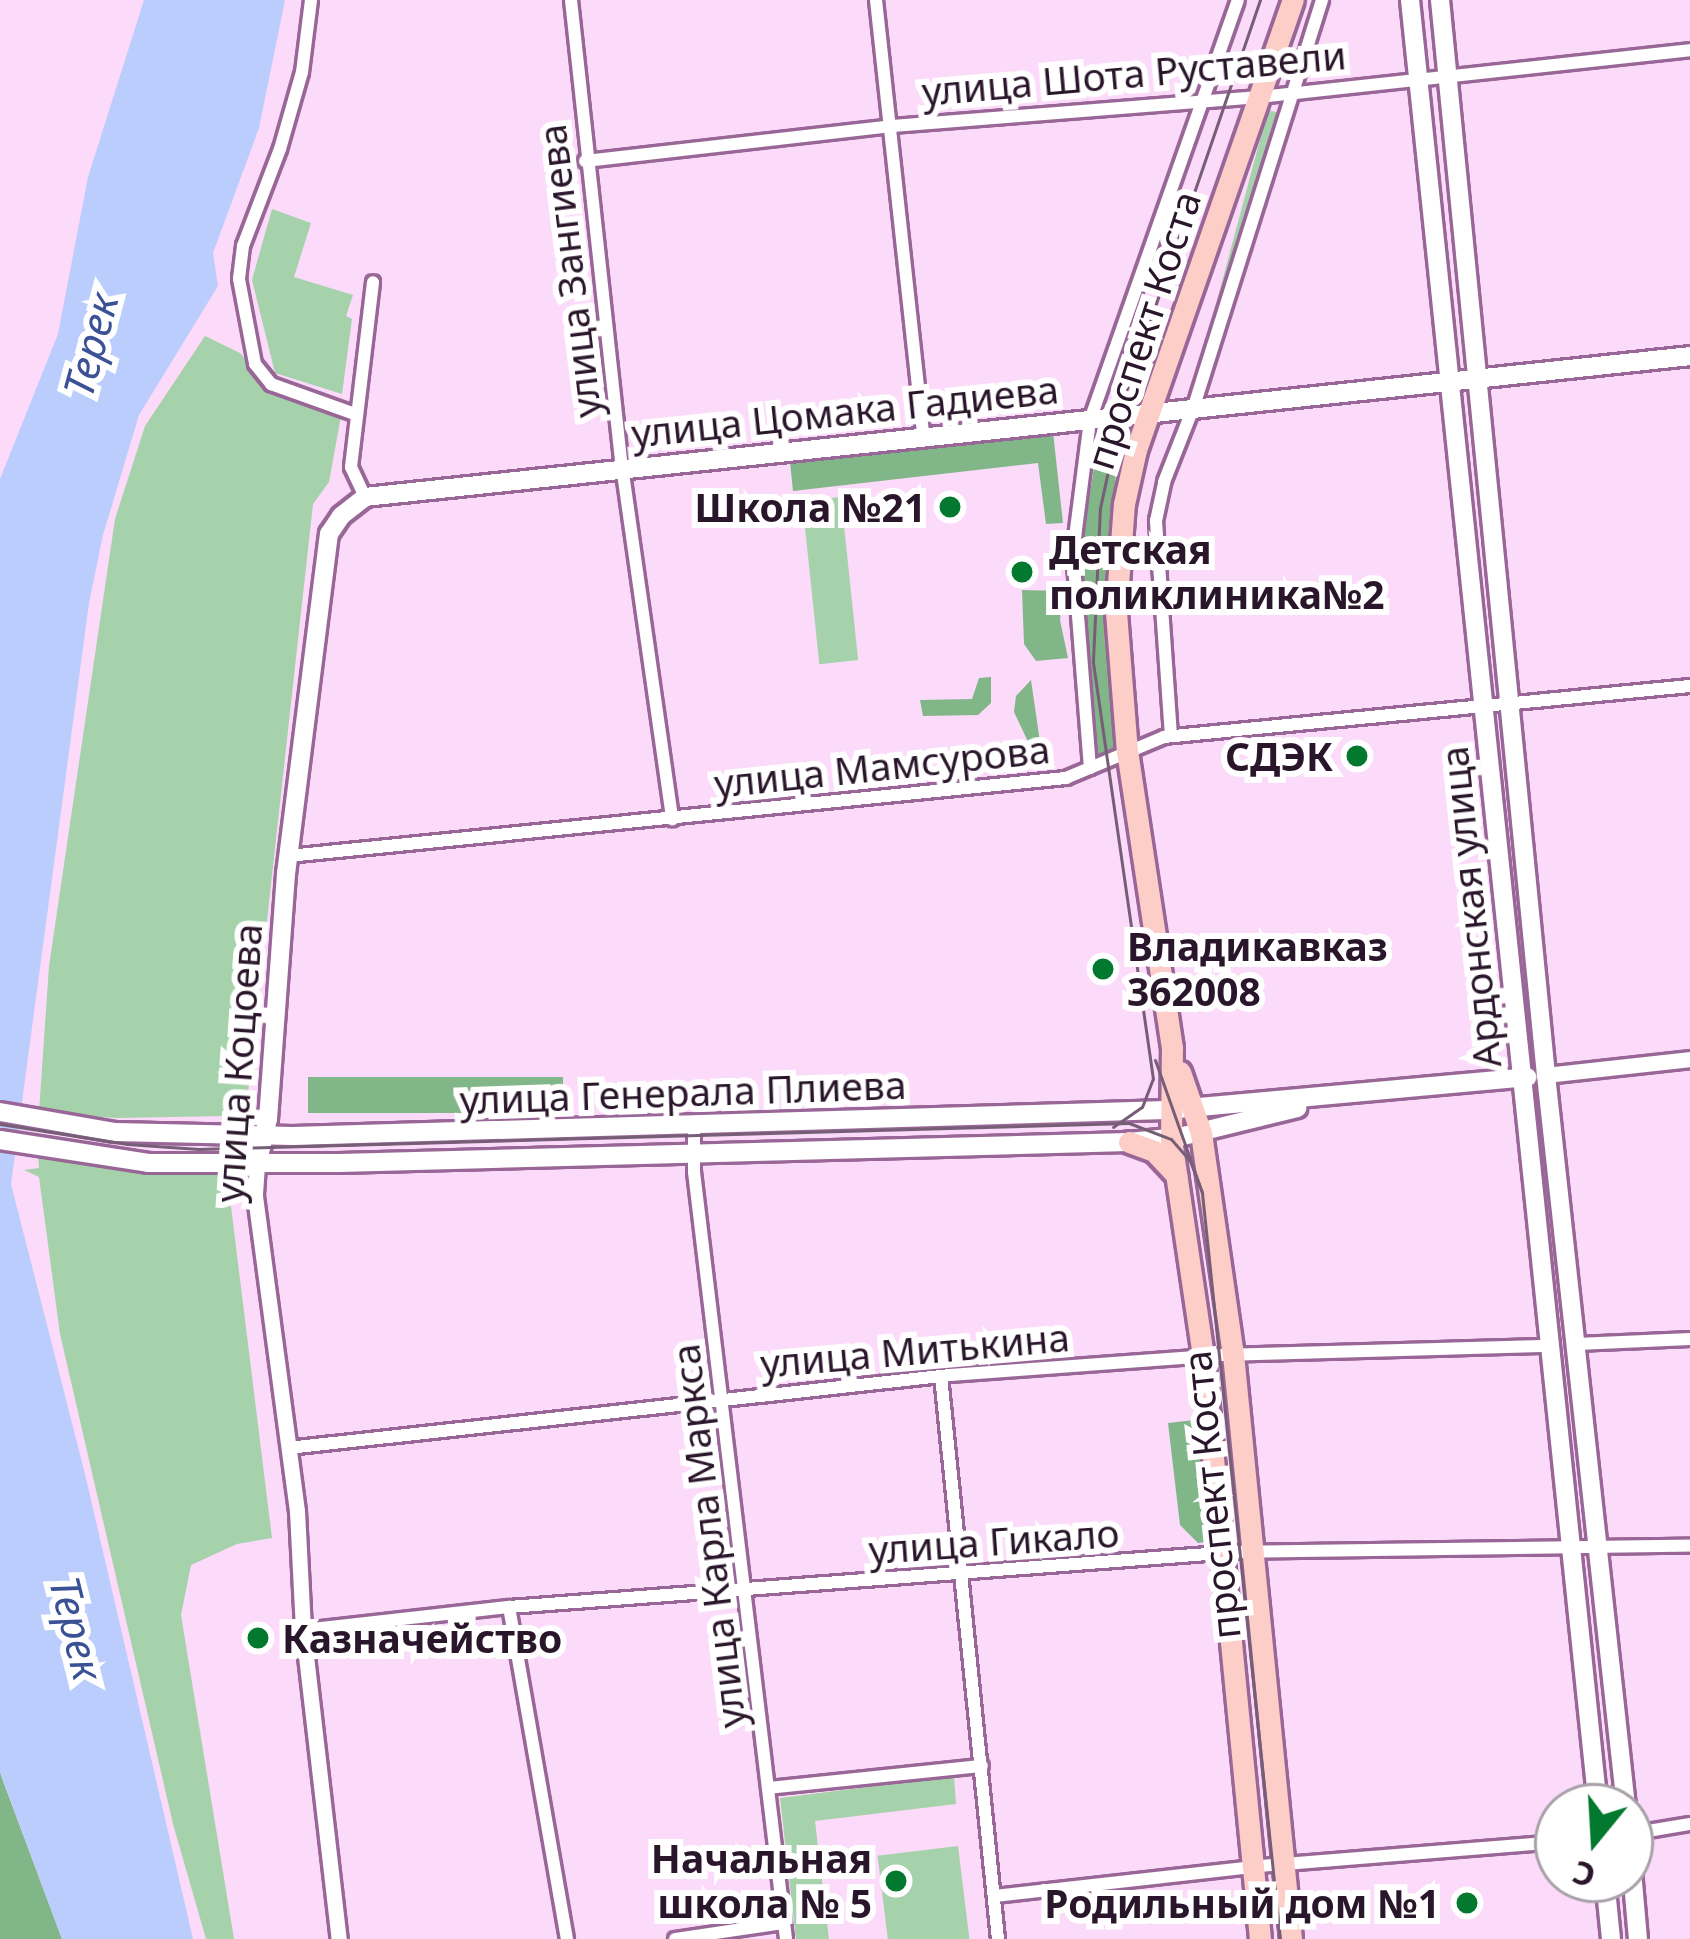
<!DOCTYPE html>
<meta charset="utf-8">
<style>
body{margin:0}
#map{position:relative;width:1690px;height:1939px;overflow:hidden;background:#fcdafa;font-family:"Noto Sans",sans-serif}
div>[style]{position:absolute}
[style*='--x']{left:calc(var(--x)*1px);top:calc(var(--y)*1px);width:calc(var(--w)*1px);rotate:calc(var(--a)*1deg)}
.green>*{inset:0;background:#a6d2ab;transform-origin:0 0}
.forest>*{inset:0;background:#81b688;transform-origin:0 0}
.water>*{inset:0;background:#bbcdfc}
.roads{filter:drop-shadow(3px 0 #996797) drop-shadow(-3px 0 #996797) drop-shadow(0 3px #996797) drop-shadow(0 -3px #996797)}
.minor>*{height:12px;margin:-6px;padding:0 6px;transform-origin:6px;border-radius:6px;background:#fff}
.tertiary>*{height:15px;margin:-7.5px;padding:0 7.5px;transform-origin:7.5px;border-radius:7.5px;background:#fff}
.secondary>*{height:18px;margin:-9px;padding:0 9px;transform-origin:9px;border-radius:9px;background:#fff}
.primary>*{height:21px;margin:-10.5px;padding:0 10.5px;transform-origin:10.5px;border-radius:10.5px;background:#fdcec7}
.tram>*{height:3px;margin:-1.5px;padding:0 1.5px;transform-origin:1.5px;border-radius:1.5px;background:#775e77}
.dots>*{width:33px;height:33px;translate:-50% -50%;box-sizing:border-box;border:6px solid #fff;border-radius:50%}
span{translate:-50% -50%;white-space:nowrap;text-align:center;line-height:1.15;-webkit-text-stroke:12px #fff;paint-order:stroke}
.street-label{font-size:39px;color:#2a162a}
.poi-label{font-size:39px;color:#2a162a;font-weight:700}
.right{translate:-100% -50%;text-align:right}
.left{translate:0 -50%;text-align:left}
.water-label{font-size:42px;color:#3a5196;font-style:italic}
.north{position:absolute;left:1534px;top:1783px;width:120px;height:120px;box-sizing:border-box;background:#fff;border:3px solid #aaa2aa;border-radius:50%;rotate:198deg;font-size:33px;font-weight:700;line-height:48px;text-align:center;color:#2a162a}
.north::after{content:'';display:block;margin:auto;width:42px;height:54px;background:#03792f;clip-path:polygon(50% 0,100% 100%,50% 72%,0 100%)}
</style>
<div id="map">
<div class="green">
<i style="left:1268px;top:110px;width:16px;height:279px;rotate:15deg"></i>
<i style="clip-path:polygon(272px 209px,311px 223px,294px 277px,353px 295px,346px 316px,352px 319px,342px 394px,275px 373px,252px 280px)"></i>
<i style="clip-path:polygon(205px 336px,240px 353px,277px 394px,341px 416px,329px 482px,313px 504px,247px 1102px,228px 1116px,116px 1118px,39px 1112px,49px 966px,115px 519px,145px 426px)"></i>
<i style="left:841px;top:497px;width:164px;height:39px;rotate:84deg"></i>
<i style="clip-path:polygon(38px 1154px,112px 1170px,227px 1174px,272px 1538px,237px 1544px,191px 1565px,181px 1615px,234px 1939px,206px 1939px,173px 1824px,60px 1334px,39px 1177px,24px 1170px,39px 1168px)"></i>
<i style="clip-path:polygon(954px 1776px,956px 1804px,815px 1821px,829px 1939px,796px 1939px,780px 1798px)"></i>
<i style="left:958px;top:1846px;width:94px;height:81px;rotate:83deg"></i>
</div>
<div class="forest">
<i style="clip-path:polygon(1053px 432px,1063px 523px,1046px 524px,1038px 463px,793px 491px,790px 462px)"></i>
<i style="clip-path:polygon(1107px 439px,1118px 445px,1106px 600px,1115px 733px,1112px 754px,1093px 758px,1080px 630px,1083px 539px,1098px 441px)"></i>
<i style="clip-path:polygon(1022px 590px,1063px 591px,1060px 620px,1068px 658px,1036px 661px,1024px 644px)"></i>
<i style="clip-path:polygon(991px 677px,991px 703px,978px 715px,923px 716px,920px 700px,972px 699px,979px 678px)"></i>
<i style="clip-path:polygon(1031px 680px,1041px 749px,1032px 750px,1014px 712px,1016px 696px)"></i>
<i style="left:563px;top:1077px;width:36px;height:255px;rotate:90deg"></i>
<i style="clip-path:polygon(1203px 1419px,1215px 1541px,1198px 1543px,1180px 1525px,1168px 1423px)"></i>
<i style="clip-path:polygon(0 1772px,3px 1781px,62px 1939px,0 1939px)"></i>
</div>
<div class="water">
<i style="clip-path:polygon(144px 0,285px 0,259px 128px,213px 253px,218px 286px,139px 415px,103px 535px,89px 603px,11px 1184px,85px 1474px,193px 1939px,62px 1939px,0 1772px,0 479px,58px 334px,88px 177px)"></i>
</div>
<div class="roads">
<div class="minor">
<i style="--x:311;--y:0;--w:73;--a:97.1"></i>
<i style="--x:302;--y:72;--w:80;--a:105.9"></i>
<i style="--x:280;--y:149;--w:104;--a:110.9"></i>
<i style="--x:243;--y:246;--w:33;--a:97"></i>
<i style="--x:239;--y:279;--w:86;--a:79.3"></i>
<i style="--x:255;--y:364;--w:26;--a:51"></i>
<i style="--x:271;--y:384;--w:89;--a:19.7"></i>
<i style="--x:571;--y:0;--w:469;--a:83.8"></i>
<i style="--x:622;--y:466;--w:357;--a:81.9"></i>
<i style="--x:876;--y:0;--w:439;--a:83.8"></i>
<i style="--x:585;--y:161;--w:309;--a:-6.5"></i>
<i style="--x:892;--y:126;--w:369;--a:-4.5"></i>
<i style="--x:1260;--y:97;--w:433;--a:-6.2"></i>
<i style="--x:365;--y:497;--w:33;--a:-115"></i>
<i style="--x:351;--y:467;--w:186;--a:-83.2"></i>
<i style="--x:1171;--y:736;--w:216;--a:-94"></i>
<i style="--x:1156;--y:521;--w:40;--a:-78"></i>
<i style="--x:1164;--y:482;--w:82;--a:-68.5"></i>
<i style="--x:1194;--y:406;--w:426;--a:-72.5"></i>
<i style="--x:1090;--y:768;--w:216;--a:-94.5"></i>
<i style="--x:1073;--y:553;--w:134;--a:-82.7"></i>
<i style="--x:1090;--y:420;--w:445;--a:-70.6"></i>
<i style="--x:288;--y:856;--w:782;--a:-5.73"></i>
<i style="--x:1066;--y:778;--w:106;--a:-22.7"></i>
<i style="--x:1164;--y:737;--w:528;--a:-5.54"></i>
<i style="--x:694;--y:1125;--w:47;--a:90"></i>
<i style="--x:694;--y:1172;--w:772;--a:83.16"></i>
<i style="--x:1577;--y:1344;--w:113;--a:-2.5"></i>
<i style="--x:941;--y:1376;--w:566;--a:84.22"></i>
<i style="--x:288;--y:1448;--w:666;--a:-6.29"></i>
<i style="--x:950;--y:1375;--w:273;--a:-4.2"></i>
<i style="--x:1222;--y:1355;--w:328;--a:-1.6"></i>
<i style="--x:509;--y:1607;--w:337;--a:80.1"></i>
<i style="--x:303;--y:1630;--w:207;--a:-6.4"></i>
<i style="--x:509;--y:1607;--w:727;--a:-4.34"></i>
<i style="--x:1234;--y:1552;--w:456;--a:-0.8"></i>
<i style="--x:768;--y:1788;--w:215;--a:-5.9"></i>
<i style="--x:1630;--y:1834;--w:61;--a:-9.5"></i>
<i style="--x:994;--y:1896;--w:280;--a:-6.4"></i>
<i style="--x:1272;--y:1865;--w:287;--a:-4.6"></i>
<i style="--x:675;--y:1939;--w:110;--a:-8.4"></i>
</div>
<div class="tertiary">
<i style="--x:1546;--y:1075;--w:145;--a:-6.3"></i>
<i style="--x:257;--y:1165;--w:31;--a:94"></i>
<i style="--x:255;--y:1196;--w:318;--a:82.4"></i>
<i style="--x:297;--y:1511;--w:119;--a:87.1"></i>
<i style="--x:303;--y:1630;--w:311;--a:83.4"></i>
</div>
<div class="secondary">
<i style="--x:1410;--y:0;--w:1817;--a:84.06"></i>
<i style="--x:1440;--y:0;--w:1080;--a:84.37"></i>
<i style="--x:1546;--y:1075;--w:736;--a:83.76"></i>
<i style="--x:0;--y:1112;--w:117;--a:9.9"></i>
<i style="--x:115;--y:1132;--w:178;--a:1.3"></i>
<i style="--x:293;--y:1136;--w:874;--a:-1.7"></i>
<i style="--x:1167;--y:1110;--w:362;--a:-5.2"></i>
<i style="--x:0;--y:1140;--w:150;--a:8.8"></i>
<i style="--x:148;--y:1163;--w:191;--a:0"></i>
<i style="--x:339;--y:1163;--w:790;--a:-1.52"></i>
<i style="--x:1129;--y:1142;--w:50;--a:-5.7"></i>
<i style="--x:1179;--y:1137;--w:122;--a:-13.8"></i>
<i style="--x:257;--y:1165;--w:47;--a:-76.6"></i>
<i style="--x:268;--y:1119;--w:246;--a:-85.8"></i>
<i style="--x:286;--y:874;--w:343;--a:-82.8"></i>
<i style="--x:329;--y:534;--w:22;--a:-56"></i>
<i style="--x:341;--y:516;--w:31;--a:-38"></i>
<i style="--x:365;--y:497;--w:1332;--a:-6.07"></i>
<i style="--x:1630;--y:1848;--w:91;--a:85"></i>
<i style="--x:1605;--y:1879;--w:60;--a:84.3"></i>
</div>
<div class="primary">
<i style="--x:1180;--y:1072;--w:65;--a:71"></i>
<i style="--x:1201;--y:1133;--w:223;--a:81.8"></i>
<i style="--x:1233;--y:1354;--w:588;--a:84.34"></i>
<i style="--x:1129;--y:1142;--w:27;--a:20"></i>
<i style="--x:1154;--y:1151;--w:33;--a:47"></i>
<i style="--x:1260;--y:1939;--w:586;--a:-95.58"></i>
<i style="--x:1203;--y:1356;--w:219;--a:-98.4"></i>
<i style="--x:1171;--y:1139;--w:91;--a:-89.4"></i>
<i style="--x:1172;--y:1048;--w:299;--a:-98.6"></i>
<i style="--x:1127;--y:752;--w:140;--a:-94.5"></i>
<i style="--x:1116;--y:612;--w:108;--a:-85.8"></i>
<i style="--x:1124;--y:504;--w:55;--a:-77.5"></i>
<i style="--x:1136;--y:450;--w:477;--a:-70.8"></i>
</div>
</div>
<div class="tram">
<i style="--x:1155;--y:1060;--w:141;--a:70.5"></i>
<i style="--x:1202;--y:1193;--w:750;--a:84.03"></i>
<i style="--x:0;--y:1124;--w:129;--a:8.9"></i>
<i style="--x:127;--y:1144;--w:72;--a:4"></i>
<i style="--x:199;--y:1149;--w:930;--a:-1.6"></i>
<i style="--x:1129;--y:1123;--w:45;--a:20.9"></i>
<i style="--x:1171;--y:1139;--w:29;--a:49"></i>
<i style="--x:1190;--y:1161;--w:34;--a:69"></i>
<i style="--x:1113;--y:1127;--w:35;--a:-35"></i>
<i style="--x:1142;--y:1107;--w:30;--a:-69"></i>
<i style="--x:1153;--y:1079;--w:422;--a:-98.2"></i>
<i style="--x:1093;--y:661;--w:153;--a:-87.4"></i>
<i style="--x:1100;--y:508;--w:114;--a:-77.8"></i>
<i style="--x:1124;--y:397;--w:420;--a:-71.1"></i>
</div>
<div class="dots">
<i style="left:950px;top:507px;background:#03792f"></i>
<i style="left:1022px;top:572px;background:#03792f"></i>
<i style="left:1357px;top:756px;background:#03792f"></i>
<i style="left:1103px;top:969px;background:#03792f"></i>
<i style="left:258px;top:1638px;background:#03792f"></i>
<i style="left:896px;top:1881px;background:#03792f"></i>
<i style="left:1467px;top:1903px;background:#03792f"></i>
</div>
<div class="street-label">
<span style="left:1134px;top:73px;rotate:-5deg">улица Шота Руставели</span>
<span style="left:569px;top:271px;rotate:-97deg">улица Зангиева</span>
<span style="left:1143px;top:330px;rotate:-72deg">проспект Коста</span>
<span style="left:845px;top:411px;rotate:-6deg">улица Цомака Гадиева</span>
<span style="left:882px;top:766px;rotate:-6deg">улица Мамсурова</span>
<span style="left:1470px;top:907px;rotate:-96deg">Ардонская улица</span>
<span style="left:238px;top:1063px;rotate:-86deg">улица Коцоева</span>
<span style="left:683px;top:1092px;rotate:-2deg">улица Генерала Плиева</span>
<span style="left:915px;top:1350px;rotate:-5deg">улица Митькина</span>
<span style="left:1211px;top:1495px;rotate:-96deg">проспект Коста</span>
<span style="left:708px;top:1536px;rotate:-97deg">улица Карла Маркса</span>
<span style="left:994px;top:1541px;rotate:-4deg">улица Гикало</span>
</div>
<div class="poi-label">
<span class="right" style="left:926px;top:507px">Школа №21</span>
<span class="left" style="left:1049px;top:572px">Детская<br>поликлиника№2</span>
<span class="right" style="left:1333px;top:756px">СДЭК</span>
<span class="left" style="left:1127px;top:969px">Владикавказ<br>362008</span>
<span class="left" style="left:282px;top:1638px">Казначейство</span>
<span class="right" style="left:872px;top:1881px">Начальная<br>школа № 5</span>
<span class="right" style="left:1440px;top:1903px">Родильный дом №1</span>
</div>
<div class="water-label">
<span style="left:90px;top:345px;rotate:-75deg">Терек</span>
<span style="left:77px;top:1628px;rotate:76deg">Терек</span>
</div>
<div class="north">С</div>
</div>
